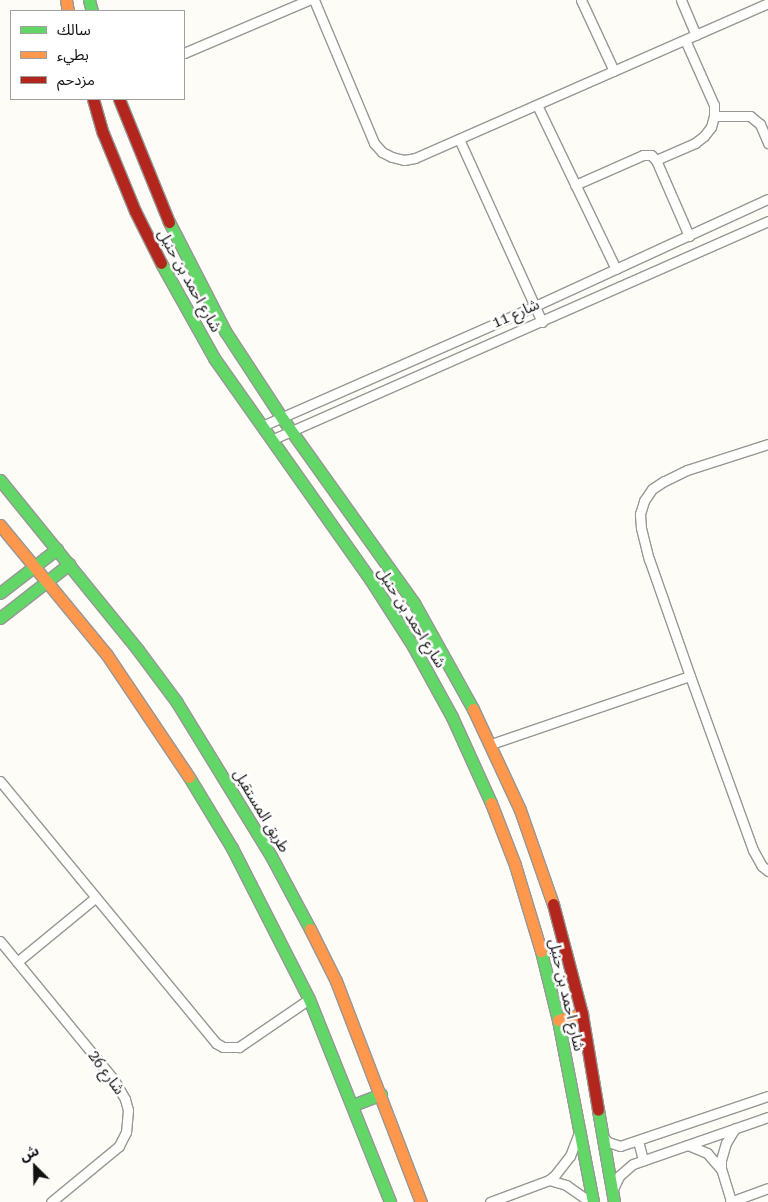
<!DOCTYPE html>
<meta charset="utf-8">
<style>
body{margin:0}
#map{position:relative;width:768px;height:1202px;overflow:hidden;background:#fdfcf7;font-family:"Roboto Serif","Noto Sans Arabic",serif}
div>[style]{position:absolute}
[style*='--x']{left:calc(var(--x)*1px);top:calc(var(--y)*1px);width:calc(var(--w)*1px);rotate:calc(var(--a)*1deg)}
.roads{filter:drop-shadow(1px 0 #979795) drop-shadow(-1px 0 #979795) drop-shadow(0 1px #979795) drop-shadow(0 -1px #979795)}
.street>*{height:9px;margin:-4.5px;padding:0 4.5px;transform-origin:4.5px;border-radius:4.5px;background:#fffffe}
.fast>*{height:11px;margin:-5.5px;padding:0 5.5px;transform-origin:5.5px;border-radius:5.5px;background:#63d668}
.slow>*{height:11px;margin:-5.5px;padding:0 5.5px;transform-origin:5.5px;border-radius:5.5px;background:#ff974d}
.jam>*{height:11px;margin:-5.5px;padding:0 5.5px;transform-origin:5.5px;border-radius:5.5px;background:#b3261e}
span{translate:-50% -50%;white-space:nowrap;text-align:center;line-height:1.15;-webkit-text-stroke:5px #fff;paint-order:stroke}
.street-label{font-size:15px;color:#111}
.legend{position:absolute;left:10px;top:10px;width:175px;height:90px;box-sizing:border-box;background:#fff;border:1px solid #a0a0a0;margin:0;padding:6px 9px;list-style:none;font-size:15px;color:#111}
.legend li{display:flex;align-items:center;gap:10px;height:25px}
.legend b{width:25px;border:1px solid #a0a0a0}
.north{position:absolute;left:10px;top:1142px;width:50px;height:50px;-webkit-text-stroke:4px #fff;paint-order:stroke;rotate:337deg;font-size:14px;font-weight:700;line-height:20px;text-align:center;color:#111}
.north::after{content:'';display:block;margin:auto;width:18px;height:22px;background:#111;clip-path:polygon(50% 0,100% 100%,50% 72%,0 100%)}
</style>
<div id="map">
<div class="roads">
<div class="street">
<i style="--x:314;--y:0;--w:155;--a:67.2"></i>
<i style="--x:374;--y:143;--w:12;--a:48"></i>
<i style="--x:382;--y:152;--w:11;--a:27"></i>
<i style="--x:392;--y:157;--w:12;--a:14"></i>
<i style="--x:404;--y:160;--w:11;--a:-10"></i>
<i style="--x:415;--y:158;--w:386;--a:-23.7"></i>
<i style="--x:581;--y:0;--w:78;--a:65.1"></i>
<i style="--x:681;--y:0;--w:38;--a:67"></i>
<i style="--x:184;--y:53;--w:135;--a:-23.1"></i>
<i style="--x:537;--y:105;--w:182;--a:64.3"></i>
<i style="--x:714;--y:116;--w:36;--a:0"></i>
<i style="--x:750;--y:116;--w:13;--a:39"></i>
<i style="--x:760;--y:124;--w:21;--a:67"></i>
<i style="--x:459;--y:139;--w:201;--a:65.6"></i>
<i style="--x:656;--y:160;--w:43;--a:-23.6"></i>
<i style="--x:695;--y:143;--w:11;--a:-38"></i>
<i style="--x:704;--y:136;--w:11;--a:-52"></i>
<i style="--x:711;--y:127;--w:11;--a:-75"></i>
<i style="--x:714;--y:116;--w:11;--a:-90"></i>
<i style="--x:714;--y:105;--w:71;--a:-114"></i>
<i style="--x:575;--y:185;--w:74;--a:-23.8"></i>
<i style="--x:643;--y:155;--w:8;--a:0"></i>
<i style="--x:651;--y:155;--w:7;--a:45"></i>
<i style="--x:656;--y:160;--w:83;--a:66.5"></i>
<i style="--x:262;--y:426;--w:298;--a:-23.7"></i>
<i style="--x:535;--y:306;--w:256;--a:-24.7"></i>
<i style="--x:271;--y:440;--w:543;--a:-23.78"></i>
<i style="--x:768;--y:444;--w:85;--a:162.2"></i>
<i style="--x:687;--y:470;--w:25;--a:154"></i>
<i style="--x:664;--y:481;--w:14;--a:146"></i>
<i style="--x:652;--y:489;--w:14;--a:124"></i>
<i style="--x:644;--y:501;--w:14;--a:107"></i>
<i style="--x:640;--y:514;--w:14;--a:86"></i>
<i style="--x:641;--y:528;--w:32;--a:76"></i>
<i style="--x:649;--y:559;--w:124;--a:70.7"></i>
<i style="--x:690;--y:676;--w:185;--a:70.1"></i>
<i style="--x:753;--y:850;--w:18;--a:61"></i>
<i style="--x:762;--y:866;--w:8;--a:40"></i>
<i style="--x:491;--y:744;--w:210;--a:-18.9"></i>
<i style="--x:0;--y:781;--w:340;--a:50.5"></i>
<i style="--x:216;--y:1043;--w:8;--a:30"></i>
<i style="--x:223;--y:1047;--w:16;--a:0"></i>
<i style="--x:239;--y:1047;--w:85;--a:-34.4"></i>
<i style="--x:0;--y:941;--w:180;--a:50.6"></i>
<i style="--x:114;--y:1080;--w:22;--a:60"></i>
<i style="--x:125;--y:1099;--w:11;--a:75"></i>
<i style="--x:128;--y:1110;--w:22;--a:95"></i>
<i style="--x:126;--y:1132;--w:16;--a:117"></i>
<i style="--x:119;--y:1146;--w:88;--a:140.5"></i>
<i style="--x:17;--y:962;--w:102;--a:-39.4"></i>
<i style="--x:603;--y:1137;--w:7;--a:45"></i>
<i style="--x:608;--y:1142;--w:13;--a:18"></i>
<i style="--x:620;--y:1146;--w:156;--a:-18.7"></i>
<i style="--x:638;--y:1141;--w:20;--a:75"></i>
<i style="--x:688;--y:1145;--w:21;--a:23"></i>
<i style="--x:707;--y:1153;--w:21;--a:49"></i>
<i style="--x:549;--y:1180;--w:18;--a:16"></i>
<i style="--x:566;--y:1185;--w:29;--a:35"></i>
<i style="--x:613;--y:1189;--w:14;--a:-65"></i>
<i style="--x:619;--y:1176;--w:18;--a:-41"></i>
<i style="--x:633;--y:1164;--w:143;--a:-19.2"></i>
<i style="--x:731;--y:1201;--w:34;--a:-107"></i>
<i style="--x:721;--y:1169;--w:9;--a:-90"></i>
<i style="--x:721;--y:1160;--w:18;--a:-74"></i>
<i style="--x:726;--y:1143;--w:17;--a:-59"></i>
<i style="--x:490;--y:1202;--w:63;--a:-20.4"></i>
<i style="--x:549;--y:1180;--w:8;--a:-40"></i>
<i style="--x:555;--y:1175;--w:24;--a:-52"></i>
<i style="--x:570;--y:1156;--w:25;--a:-69"></i>
<i style="--x:730;--y:1202;--w:40;--a:-20.2"></i>
</div>
<div class="fast">
<i style="--x:89;--y:0;--w:11;--a:75"></i>
<i style="--x:169;--y:222;--w:123;--a:62.8"></i>
<i style="--x:225;--y:331;--w:104;--a:56.8"></i>
<i style="--x:282;--y:418;--w:227;--a:54.5"></i>
<i style="--x:414;--y:603;--w:121;--a:60.9"></i>
<i style="--x:161;--y:263;--w:109;--a:60.8"></i>
<i style="--x:214;--y:358;--w:271;--a:54.8"></i>
<i style="--x:370;--y:579;--w:80;--a:57.3"></i>
<i style="--x:413;--y:646;--w:81;--a:61.2"></i>
<i style="--x:452;--y:717;--w:94;--a:65.6"></i>
<i style="--x:0;--y:480;--w:219;--a:50.9"></i>
<i style="--x:138;--y:650;--w:64;--a:53.3"></i>
<i style="--x:176;--y:701;--w:182;--a:58.5"></i>
<i style="--x:271;--y:856;--w:83;--a:61.9"></i>
<i style="--x:0;--y:593;--w:72;--a:-37.7"></i>
<i style="--x:0;--y:618;--w:88;--a:-38"></i>
<i style="--x:189;--y:777;--w:83;--a:58.8"></i>
<i style="--x:232;--y:848;--w:169;--a:63"></i>
<i style="--x:309;--y:999;--w:219;--a:68.2"></i>
<i style="--x:541;--y:951;--w:71;--a:76.2"></i>
<i style="--x:558;--y:1020;--w:185;--a:79.1"></i>
<i style="--x:353;--y:1105;--w:30;--a:-21"></i>
<i style="--x:598;--y:1110;--w:93;--a:80.1"></i>
</div>
<div class="slow">
<i style="--x:66;--y:0;--w:11;--a:80"></i>
<i style="--x:0;--y:525;--w:168;--a:50.5"></i>
<i style="--x:107;--y:655;--w:147;--a:56.1"></i>
<i style="--x:473;--y:709;--w:111;--a:65"></i>
<i style="--x:520;--y:810;--w:100;--a:70.7"></i>
<i style="--x:491;--y:803;--w:66;--a:68.8"></i>
<i style="--x:515;--y:865;--w:90;--a:73.2"></i>
<i style="--x:310;--y:929;--w:58;--a:63.4"></i>
<i style="--x:336;--y:981;--w:237;--a:69"></i>
<i style="--x:558;--y:1020;--w:25;--a:-14"></i>
</div>
<div class="jam">
<i style="--x:93;--y:99;--w:35;--a:74"></i>
<i style="--x:103;--y:133;--w:84;--a:67.7"></i>
<i style="--x:135;--y:211;--w:58;--a:63.4"></i>
<i style="--x:119;--y:99;--w:133;--a:67.9"></i>
<i style="--x:553;--y:904;--w:114;--a:75.2"></i>
<i style="--x:582;--y:1014;--w:97;--a:80.5"></i>
</div>
</div>
<div class="street-label">
<span style="left:189px;top:281px;rotate:61deg">شارع احمد بن حنبل</span>
<span style="left:516px;top:314px;rotate:-24deg">شارع 11</span>
<span style="left:411px;top:618px;rotate:58deg">شارع احمد بن حنبل</span>
<span style="left:261px;top:811px;rotate:59deg">طريق المستقبل</span>
<span style="left:566px;top:995px;rotate:77deg">شارع احمد بن حنبل</span>
<span style="left:106px;top:1073px;rotate:54deg">شارع 26</span>
</div>
<ul class="legend">
<li><b style="height:6px;background:#63d668"></b>سالك</li>
<li><b style="height:6px;background:#ff974d"></b>بطيء</li>
<li><b style="height:6px;background:#b3261e"></b>مزدحم</li>
</ul>
<div class="north">ش</div>
</div>
